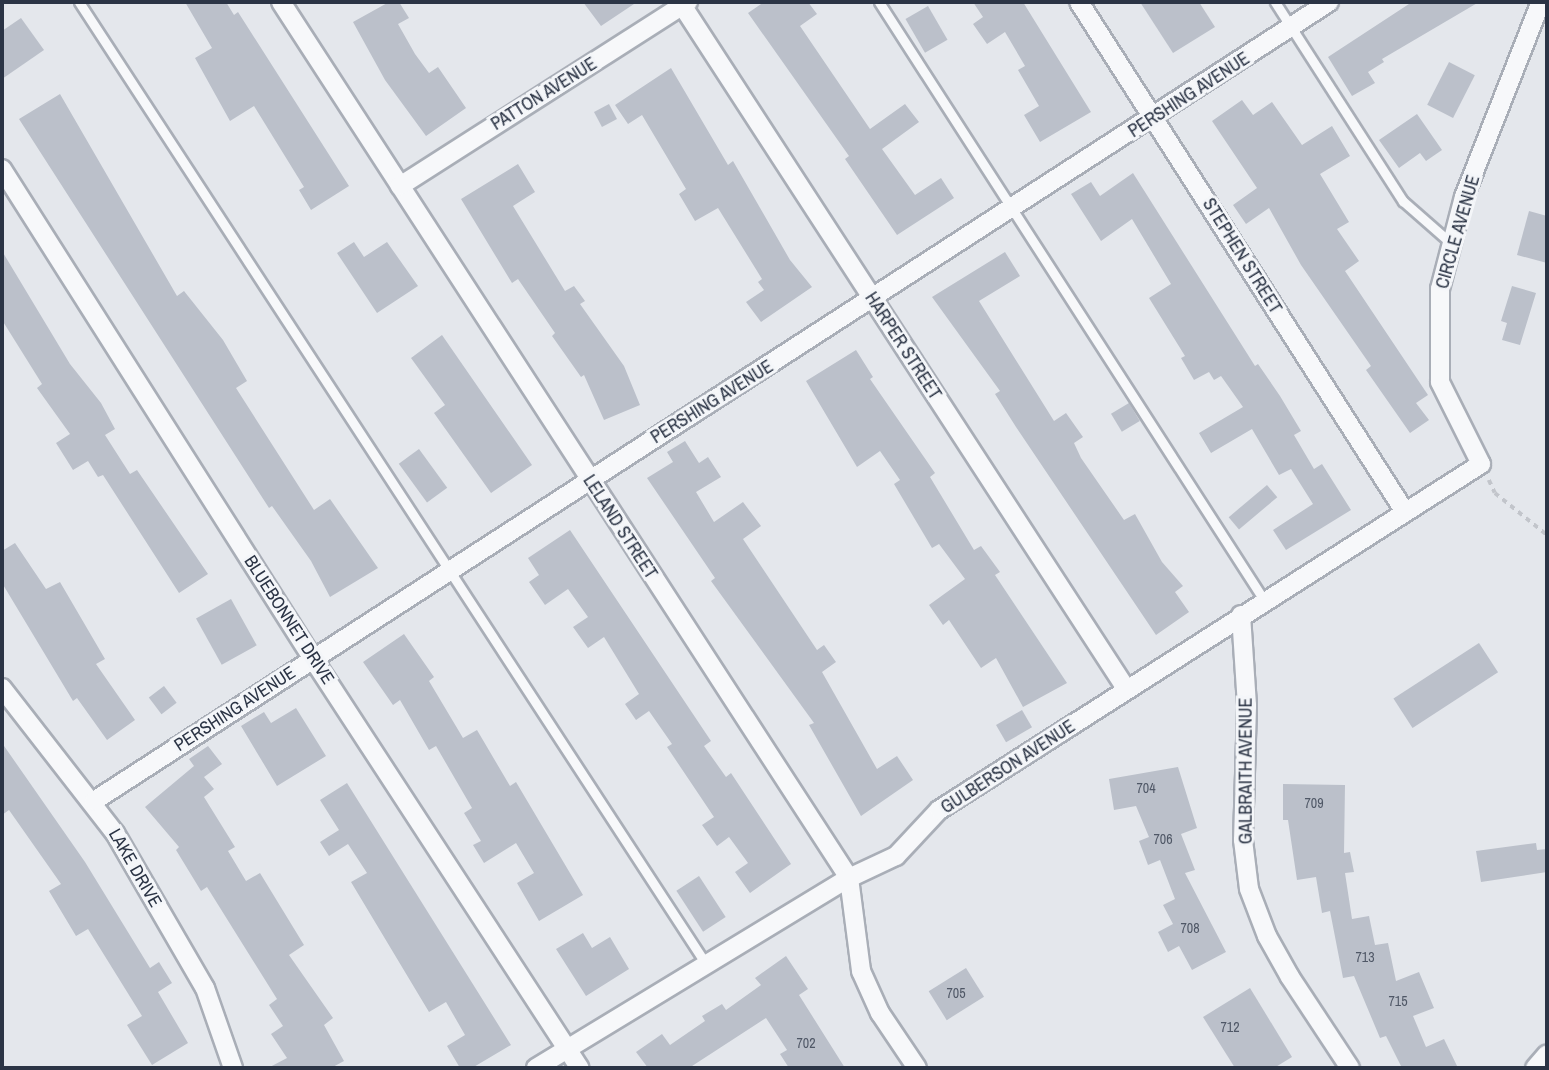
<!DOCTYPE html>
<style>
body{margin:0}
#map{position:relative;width:1549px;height:1070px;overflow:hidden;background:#e4e7ec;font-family:"Archivo Narrow",sans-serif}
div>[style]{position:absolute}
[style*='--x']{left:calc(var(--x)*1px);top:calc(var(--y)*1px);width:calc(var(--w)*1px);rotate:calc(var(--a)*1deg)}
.building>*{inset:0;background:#bbc0ca;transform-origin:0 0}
.path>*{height:3.5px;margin-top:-1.75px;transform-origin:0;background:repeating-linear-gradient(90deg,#c2c5cb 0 5px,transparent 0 10px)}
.roads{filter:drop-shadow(2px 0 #a9aeb7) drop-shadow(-2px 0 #a9aeb7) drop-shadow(0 2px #a9aeb7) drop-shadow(0 -2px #a9aeb7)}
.lane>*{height:9px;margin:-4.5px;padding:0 4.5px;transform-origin:4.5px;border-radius:4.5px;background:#f7f8fa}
.street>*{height:18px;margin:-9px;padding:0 9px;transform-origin:9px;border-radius:9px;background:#f7f8fa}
span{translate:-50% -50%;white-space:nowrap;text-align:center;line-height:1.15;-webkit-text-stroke:6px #f4f6f9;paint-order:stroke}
.number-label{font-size:14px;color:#4f5766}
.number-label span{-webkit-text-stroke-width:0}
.street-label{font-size:18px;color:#2b3445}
.frame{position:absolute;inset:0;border:4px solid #2b3445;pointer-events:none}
</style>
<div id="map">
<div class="building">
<i style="clip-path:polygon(185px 2px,226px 2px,234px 15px,238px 12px,349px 186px,311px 210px,299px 190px,304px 187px,254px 106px,230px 121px,195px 58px,212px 48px)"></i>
<i style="clip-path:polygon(389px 2px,399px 2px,409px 18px,398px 24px,415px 54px,429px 73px,438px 67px,466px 108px,426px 136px,385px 80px,353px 22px)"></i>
<i style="clip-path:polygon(583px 2px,637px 2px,601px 26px)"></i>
<i style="clip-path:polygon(764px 2px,808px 2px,817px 14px,800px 26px,870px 129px,905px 104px,919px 122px,882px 149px,915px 195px,941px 178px,954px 198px,897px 235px,845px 159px,849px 156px,748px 13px)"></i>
<i style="clip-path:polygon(973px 2px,1023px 2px,1091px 112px,1040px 142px,1024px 115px,1039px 106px,1018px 70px,1025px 66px,1005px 32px,987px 44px,973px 24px,983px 17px)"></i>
<i style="clip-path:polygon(1140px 2px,1199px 2px,1215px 27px,1173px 53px)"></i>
<i style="clip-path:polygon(1412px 2px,1479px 2px,1382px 59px,1384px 62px,1368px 72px,1375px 83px,1352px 96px,1328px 57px)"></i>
<i style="left:928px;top:6px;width:39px;height:26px;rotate:60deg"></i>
<i style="clip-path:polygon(21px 18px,44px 50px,2px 79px,2px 31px)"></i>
<i style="left:1449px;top:62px;width:29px;height:48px;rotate:27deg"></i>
<i style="clip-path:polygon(671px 68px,728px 165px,733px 161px,790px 260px,812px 287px,761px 322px,746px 302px,764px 290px,758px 282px,762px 279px,718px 208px,695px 221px,679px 194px,686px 189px,642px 115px,628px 124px,615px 105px)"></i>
<i style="clip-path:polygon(60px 94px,177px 296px,184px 291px,223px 340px,247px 381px,236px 388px,314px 510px,330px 499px,378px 568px,330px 597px,311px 561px,272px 506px,269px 508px,19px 119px)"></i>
<i style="clip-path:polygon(1242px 100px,1253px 115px,1272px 102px,1302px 145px,1332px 126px,1350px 156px,1320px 174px,1349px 222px,1337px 229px,1359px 261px,1345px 271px,1428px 395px,1416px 403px,1429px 420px,1410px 433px,1366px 370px,1371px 366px,1301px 265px,1269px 208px,1246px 224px,1233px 205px,1257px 188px,1212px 121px)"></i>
<i style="left:609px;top:104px;width:17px;height:17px;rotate:62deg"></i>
<i style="clip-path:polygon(1417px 114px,1442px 150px,1426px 161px,1420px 153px,1399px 168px,1379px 140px)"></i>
<i style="clip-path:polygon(518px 164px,535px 192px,513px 206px,565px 291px,574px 286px,585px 301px,580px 304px,624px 366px,640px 405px,604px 420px,584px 375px,581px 377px,552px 336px,555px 333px,518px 279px,512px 283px,461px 199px)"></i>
<i style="clip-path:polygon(1133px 173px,1255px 366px,1258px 364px,1280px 396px,1301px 431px,1294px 435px,1314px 469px,1322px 464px,1351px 510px,1286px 550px,1273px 530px,1313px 504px,1291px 469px,1279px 475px,1252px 429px,1211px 453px,1199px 433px,1243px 407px,1221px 376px,1214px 380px,1209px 372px,1194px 380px,1181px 358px,1185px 356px,1149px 298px,1171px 284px,1132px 219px,1101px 241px,1071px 194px,1091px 182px,1100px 196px)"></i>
<i style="clip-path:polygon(1529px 211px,1547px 216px,1547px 263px,1517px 255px)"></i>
<i style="clip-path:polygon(354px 242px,364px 257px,387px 242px,418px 286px,377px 313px,337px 253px)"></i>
<i style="clip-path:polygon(2px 251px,70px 364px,101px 403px,115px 429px,105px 435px,130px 474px,137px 470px,208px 574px,179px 593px,103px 475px,98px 477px,88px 461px,73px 470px,56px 443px,70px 434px,37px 388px,42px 384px,2px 320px)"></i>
<i style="clip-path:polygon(1005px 252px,1020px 276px,979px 301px,1054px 421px,1066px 413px,1083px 437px,1074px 443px,1081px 458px,1124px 520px,1135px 514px,1162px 562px,1183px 586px,1175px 592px,1189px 612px,1156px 635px,1016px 427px,995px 394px,1000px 391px,932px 297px)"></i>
<i style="clip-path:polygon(1512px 286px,1536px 293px,1520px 345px,1502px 340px,1507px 323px,1501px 321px)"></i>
<i style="clip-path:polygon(442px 335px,532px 465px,491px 493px,434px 413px,445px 405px,411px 358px)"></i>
<i style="clip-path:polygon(856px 350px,873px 377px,870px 379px,935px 473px,930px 477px,974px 550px,981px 546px,1000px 572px,995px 575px,1067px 683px,1023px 707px,996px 658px,981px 668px,949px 620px,943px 625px,929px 605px,965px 579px,939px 544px,932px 548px,894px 484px,900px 480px,880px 451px,857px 467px,806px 381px)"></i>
<i style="left:1129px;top:403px;width:21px;height:21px;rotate:59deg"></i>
<i style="clip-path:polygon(685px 441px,699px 463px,708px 457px,721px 477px,696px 492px,714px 522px,743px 502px,761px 526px,743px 539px,817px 650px,824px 645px,836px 662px,822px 672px,877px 769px,897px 756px,913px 780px,861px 816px,809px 725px,814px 723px,711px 581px,715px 578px,647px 478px,673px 462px,667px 452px)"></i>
<i style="left:419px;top:449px;width:48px;height:25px;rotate:54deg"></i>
<i style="left:1267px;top:485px;width:16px;height:50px;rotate:50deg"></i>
<i style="clip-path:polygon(570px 530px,711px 741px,704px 746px,726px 777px,731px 773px,791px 864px,750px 893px,735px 872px,748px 863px,729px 837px,717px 846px,702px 825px,714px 817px,667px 747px,672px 744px,649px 711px,636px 720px,625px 704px,639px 694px,604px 637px,588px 648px,573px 627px,588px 617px,568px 589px,545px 605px,529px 582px,539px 575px,528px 558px)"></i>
<i style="clip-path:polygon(15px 543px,46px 589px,60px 582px,105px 659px,96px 664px,135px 720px,107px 740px,77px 698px,73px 701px,2px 583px,2px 551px)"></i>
<i style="left:231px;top:599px;width:53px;height:40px;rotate:61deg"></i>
<i style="clip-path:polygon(404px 634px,434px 677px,429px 681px,463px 738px,477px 730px,510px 786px,516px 782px,583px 895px,539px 921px,517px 883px,534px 873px,516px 843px,484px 863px,473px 845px,481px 841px,464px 813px,472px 808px,436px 746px,429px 750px,400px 700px,393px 705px,363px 662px)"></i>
<i style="left:1479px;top:643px;width:35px;height:102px;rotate:57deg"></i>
<i style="left:164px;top:686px;width:21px;height:19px;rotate:53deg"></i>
<i style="clip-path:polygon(296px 708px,326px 756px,277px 786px,241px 726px,264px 712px,271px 723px)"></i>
<i style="left:1022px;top:710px;width:20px;height:30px;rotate:60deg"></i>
<i style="clip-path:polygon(2px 743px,85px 862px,150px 968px,159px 962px,172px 983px,158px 992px,188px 1043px,152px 1065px,127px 1025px,142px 1016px,88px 929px,76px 936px,49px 891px,61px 884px,9px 810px,2px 815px)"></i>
<i style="clip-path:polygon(208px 746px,222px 764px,204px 777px,214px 789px,204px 797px,235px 847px,228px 851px,246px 881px,260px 873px,304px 945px,289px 955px,333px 1018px,324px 1025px,344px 1061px,331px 1068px,268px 1068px,287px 1058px,271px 1034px,283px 1026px,269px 1005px,277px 999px,207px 887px,201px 891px,176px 850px,179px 847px,145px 807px,194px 766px,189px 759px)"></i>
<i style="clip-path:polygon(1178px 767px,1197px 828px,1181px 834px,1195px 870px,1185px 873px,1226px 952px,1192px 970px,1179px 946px,1168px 952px,1158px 932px,1173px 924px,1163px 905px,1175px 899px,1160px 860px,1148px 865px,1139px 841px,1149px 837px,1136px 806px,1114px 810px,1109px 779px)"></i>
<i style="clip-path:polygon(347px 783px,511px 1045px,472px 1068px,460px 1068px,447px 1046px,465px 1035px,446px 1002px,429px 1012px,351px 882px,367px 873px,348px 844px,329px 856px,320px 842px,339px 830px,320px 800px)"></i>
<i style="clip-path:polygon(1283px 784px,1345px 785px,1344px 853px,1350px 852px,1354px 872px,1345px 873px,1352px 919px,1369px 916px,1375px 945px,1388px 943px,1396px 981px,1419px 972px,1434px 1008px,1413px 1016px,1426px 1047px,1444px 1039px,1458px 1068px,1402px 1068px,1386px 1036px,1380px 1038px,1354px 976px,1343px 978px,1330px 911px,1322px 913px,1316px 877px,1297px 880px,1288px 820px,1283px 820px)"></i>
<i style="clip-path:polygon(1536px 843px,1537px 850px,1547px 849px,1547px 872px,1481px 882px,1476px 851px)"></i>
<i style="left:699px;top:876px;width:49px;height:27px;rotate:57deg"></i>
<i style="clip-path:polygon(583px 933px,592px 948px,610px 937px,629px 969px,586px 996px,556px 949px)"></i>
<i style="clip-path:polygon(786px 956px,808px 989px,799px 995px,845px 1068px,789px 1068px,780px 1054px,787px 1050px,766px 1018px,689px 1068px,648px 1068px,636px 1052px,662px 1034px,670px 1045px,705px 1021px,702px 1016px,722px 1004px,726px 1010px,761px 985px,755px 978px)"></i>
<i style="left:966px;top:968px;width:34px;height:44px;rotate:58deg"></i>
<i style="clip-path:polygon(1250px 988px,1292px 1057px,1274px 1068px,1235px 1068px,1203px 1017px)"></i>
</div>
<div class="path">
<i style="--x:1489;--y:480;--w:14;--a:65"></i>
<i style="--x:1495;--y:493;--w:67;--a:38.9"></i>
</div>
<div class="roads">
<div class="lane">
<i style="--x:79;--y:2;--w:1148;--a:56.91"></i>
<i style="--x:879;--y:2;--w:711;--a:57.23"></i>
<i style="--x:1275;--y:2;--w:237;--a:57.3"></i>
<i style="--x:1403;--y:201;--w:65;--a:41.3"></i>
</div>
<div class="street">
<i style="--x:281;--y:2;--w:1044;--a:57.04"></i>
<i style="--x:849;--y:878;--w:94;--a:82.6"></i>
<i style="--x:861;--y:971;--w:46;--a:65.7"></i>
<i style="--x:880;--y:1013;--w:66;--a:56.1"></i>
<i style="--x:680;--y:2;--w:820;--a:56.99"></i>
<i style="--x:1079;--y:2;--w:605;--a:57.41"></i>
<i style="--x:2;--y:169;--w:580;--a:57.6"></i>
<i style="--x:313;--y:659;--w:488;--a:56.9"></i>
<i style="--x:400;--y:186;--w:342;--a:-32.6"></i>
<i style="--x:1241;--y:615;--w:91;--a:86.2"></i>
<i style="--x:1247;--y:706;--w:134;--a:91.7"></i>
<i style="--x:1243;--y:840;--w:49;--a:83"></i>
<i style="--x:1249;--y:889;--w:50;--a:69"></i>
<i style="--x:1267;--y:936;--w:47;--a:60.7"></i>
<i style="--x:1290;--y:977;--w:109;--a:56.6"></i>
<i style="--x:2;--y:688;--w:184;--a:52.1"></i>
<i style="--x:115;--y:833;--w:179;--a:59.9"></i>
<i style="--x:205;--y:988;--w:85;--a:70.7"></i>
<i style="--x:94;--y:801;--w:1471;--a:-32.9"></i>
<i style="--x:536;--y:1068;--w:366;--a:-31.3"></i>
<i style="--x:849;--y:878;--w:52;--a:-25.1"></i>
<i style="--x:896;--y:856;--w:63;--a:-46.9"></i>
<i style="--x:939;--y:810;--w:643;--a:-32.55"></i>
<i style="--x:1481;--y:464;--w:92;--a:-116.6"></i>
<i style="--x:1440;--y:382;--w:93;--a:-90"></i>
<i style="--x:1440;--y:289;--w:95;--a:-75.4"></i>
<i style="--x:1464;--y:197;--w:210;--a:-68.5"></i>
<i style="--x:1535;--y:1068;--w:18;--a:-49"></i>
</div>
</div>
<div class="number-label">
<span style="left:1146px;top:788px">704</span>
<span style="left:1314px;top:803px">709</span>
<span style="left:1163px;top:839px">706</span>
<span style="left:1190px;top:928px">708</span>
<span style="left:1365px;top:957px">713</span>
<span style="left:956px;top:993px">705</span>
<span style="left:1398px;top:1001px">715</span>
<span style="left:1230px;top:1027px">712</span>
<span style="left:806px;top:1043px">702</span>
</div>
<div class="street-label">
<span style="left:544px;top:94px;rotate:-32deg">PATTON AVENUE</span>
<span style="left:1189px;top:95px;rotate:-33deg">PERSHING AVENUE</span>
<span style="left:1458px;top:232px;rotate:-74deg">CIRCLE AVENUE</span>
<span style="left:1242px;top:256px;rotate:58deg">STEPHEN STREET</span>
<span style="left:903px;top:346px;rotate:57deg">HARPER STREET</span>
<span style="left:712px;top:402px;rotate:-32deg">PERSHING AVENUE</span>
<span style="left:620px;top:527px;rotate:57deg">LELAND STREET</span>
<span style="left:289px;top:620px;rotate:57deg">BLUEBONNET DRIVE</span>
<span style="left:235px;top:709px;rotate:-33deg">PERSHING AVENUE</span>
<span style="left:1008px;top:767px;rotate:-33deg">GULBERSON AVENUE</span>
<span style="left:1246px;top:771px;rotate:-90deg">GALBRAITH AVENUE</span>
<span style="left:135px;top:868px;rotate:60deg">LAKE DRIVE</span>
</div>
<div class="frame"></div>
</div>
